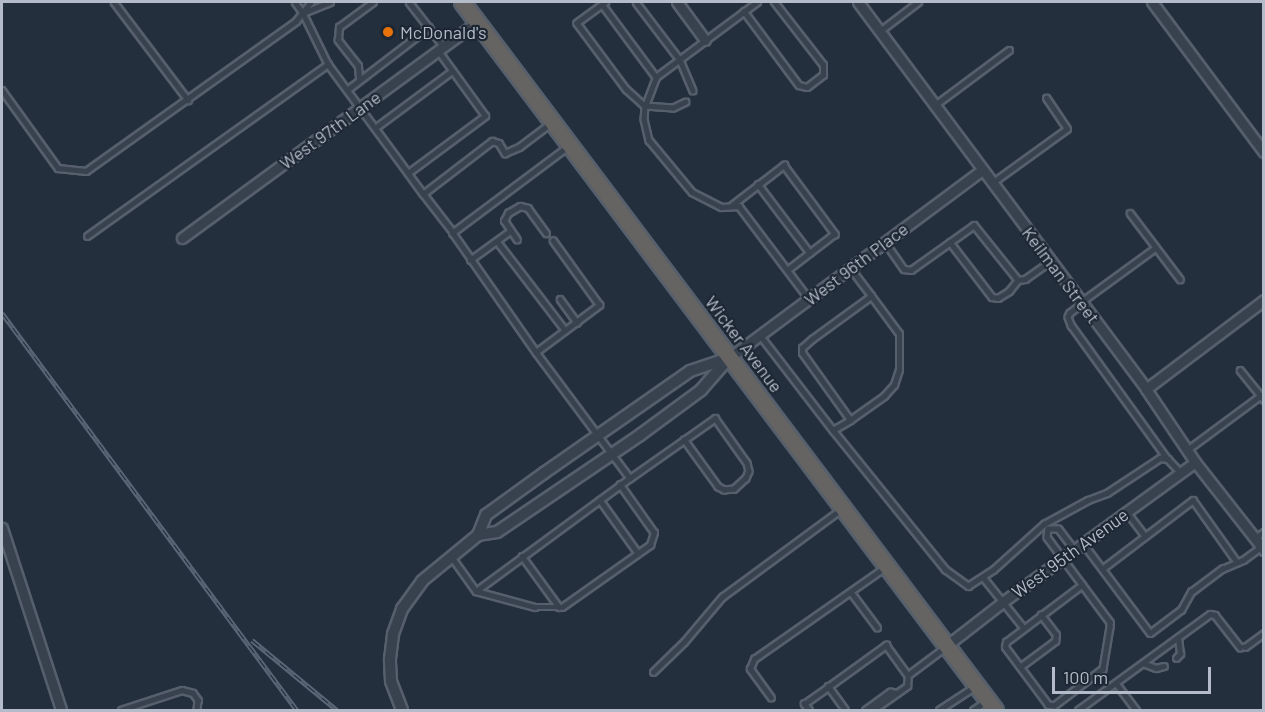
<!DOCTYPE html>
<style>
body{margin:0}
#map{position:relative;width:1265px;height:712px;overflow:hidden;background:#242f3e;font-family:Barlow,sans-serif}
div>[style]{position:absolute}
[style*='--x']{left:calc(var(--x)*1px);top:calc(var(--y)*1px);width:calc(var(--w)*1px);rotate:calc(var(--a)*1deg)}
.roads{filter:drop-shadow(2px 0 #565f6c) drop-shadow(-2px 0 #565f6c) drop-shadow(0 2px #565f6c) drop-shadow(0 -2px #565f6c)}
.service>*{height:4.5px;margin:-2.25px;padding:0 2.25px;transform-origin:2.25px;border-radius:2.25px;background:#38414e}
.minor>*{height:9px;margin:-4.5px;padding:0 4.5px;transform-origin:4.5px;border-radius:4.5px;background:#38414e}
.tertiary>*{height:10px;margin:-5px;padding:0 5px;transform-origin:5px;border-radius:5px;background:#38414e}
.trunk>*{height:15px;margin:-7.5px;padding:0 7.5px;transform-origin:7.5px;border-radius:7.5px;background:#656462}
.rail>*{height:5px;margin-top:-2.5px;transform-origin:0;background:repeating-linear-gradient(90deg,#1d2633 0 9px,#5a6575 0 18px);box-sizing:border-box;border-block:2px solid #5a6575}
.dots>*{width:16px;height:16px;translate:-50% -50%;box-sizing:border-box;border:3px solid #1d2633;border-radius:50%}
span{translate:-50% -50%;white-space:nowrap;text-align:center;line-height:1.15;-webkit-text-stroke:4.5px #1d2633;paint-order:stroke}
.poi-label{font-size:18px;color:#b4bcc9}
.left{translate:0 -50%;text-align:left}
.street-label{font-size:18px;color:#b4bcc9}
.frame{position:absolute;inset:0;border:3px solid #b4bcc9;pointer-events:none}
.scale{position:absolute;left:1052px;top:667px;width:159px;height:27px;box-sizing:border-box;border:3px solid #b4bcc9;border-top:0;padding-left:8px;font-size:18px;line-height:21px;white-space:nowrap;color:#b4bcc9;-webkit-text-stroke:4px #1d2633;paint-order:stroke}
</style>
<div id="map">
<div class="roads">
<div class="service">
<i style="--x:114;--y:2;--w:123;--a:52.9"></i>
<i style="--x:295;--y:2;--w:14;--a:54"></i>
<i style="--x:303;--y:13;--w:57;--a:63.9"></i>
<i style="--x:328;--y:64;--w:135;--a:53.7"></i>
<i style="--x:408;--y:173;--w:96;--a:-36.5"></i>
<i style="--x:485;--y:116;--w:80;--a:-125.9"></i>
<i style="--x:409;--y:2;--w:57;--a:52.1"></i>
<i style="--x:606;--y:2;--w:36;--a:144"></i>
<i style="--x:577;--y:23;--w:82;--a:53.4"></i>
<i style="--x:626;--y:89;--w:25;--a:42"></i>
<i style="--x:645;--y:106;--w:13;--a:94"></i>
<i style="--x:644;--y:119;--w:22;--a:77"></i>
<i style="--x:649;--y:140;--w:67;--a:50.4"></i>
<i style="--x:692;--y:192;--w:33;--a:27"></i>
<i style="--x:721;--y:207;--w:18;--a:-3"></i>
<i style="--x:739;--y:206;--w:116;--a:53"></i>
<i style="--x:636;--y:2;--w:73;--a:52.8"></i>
<i style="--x:680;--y:60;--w:33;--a:67"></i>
<i style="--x:602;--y:4;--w:91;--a:53.5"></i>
<i style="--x:744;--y:11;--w:92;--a:53.4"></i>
<i style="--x:799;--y:85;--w:8;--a:14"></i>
<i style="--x:807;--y:87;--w:20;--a:-37"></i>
<i style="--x:823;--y:75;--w:10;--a:-90"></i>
<i style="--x:823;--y:65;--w:80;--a:-127.9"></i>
<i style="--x:303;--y:13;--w:29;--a:-22"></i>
<i style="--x:880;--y:31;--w:48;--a:-37.3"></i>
<i style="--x:359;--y:78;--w:12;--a:-95"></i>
<i style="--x:358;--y:66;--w:33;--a:-128"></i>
<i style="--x:338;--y:40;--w:13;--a:-86"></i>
<i style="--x:339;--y:27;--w:42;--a:-36.3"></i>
<i style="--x:2;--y:90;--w:96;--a:54.3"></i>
<i style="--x:58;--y:168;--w:28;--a:6"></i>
<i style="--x:86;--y:171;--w:258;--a:-35.5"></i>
<i style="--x:296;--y:21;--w:24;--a:-52"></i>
<i style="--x:347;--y:90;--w:103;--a:-37.5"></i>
<i style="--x:686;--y:102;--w:14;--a:155"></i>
<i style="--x:673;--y:108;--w:28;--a:-176"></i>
<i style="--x:645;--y:106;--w:31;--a:-69"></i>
<i style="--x:656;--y:77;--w:126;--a:-36.6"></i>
<i style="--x:935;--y:105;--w:92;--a:-36.6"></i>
<i style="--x:375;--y:128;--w:96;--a:-36.5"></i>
<i style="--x:568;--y:147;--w:144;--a:143.2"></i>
<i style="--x:453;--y:233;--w:145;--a:55.1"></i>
<i style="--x:536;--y:352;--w:157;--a:53.3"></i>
<i style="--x:630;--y:478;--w:66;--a:-35.1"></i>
<i style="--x:684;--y:440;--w:38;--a:-35"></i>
<i style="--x:715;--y:418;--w:55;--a:54.6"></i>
<i style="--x:747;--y:463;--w:8;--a:76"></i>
<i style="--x:749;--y:471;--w:8;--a:113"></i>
<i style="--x:746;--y:478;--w:16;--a:137"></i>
<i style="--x:734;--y:489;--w:10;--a:174"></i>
<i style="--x:724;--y:490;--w:7;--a:-153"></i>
<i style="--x:718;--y:487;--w:58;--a:-125.9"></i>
<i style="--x:408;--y:173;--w:26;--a:54"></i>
<i style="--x:992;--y:183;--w:92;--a:-35.8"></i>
<i style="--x:1067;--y:129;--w:37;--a:-124"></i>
<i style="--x:758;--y:184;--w:86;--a:53"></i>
<i style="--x:732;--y:205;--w:66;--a:-37.6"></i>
<i style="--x:784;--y:165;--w:86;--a:53.5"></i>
<i style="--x:835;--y:234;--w:59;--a:142.5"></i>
<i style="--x:1130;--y:213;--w:83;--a:52.9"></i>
<i style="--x:453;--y:233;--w:49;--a:-127.6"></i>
<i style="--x:423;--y:194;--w:87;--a:-37.5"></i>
<i style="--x:492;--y:141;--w:7;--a:16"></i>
<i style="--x:499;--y:143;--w:12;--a:59"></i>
<i style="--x:505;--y:153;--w:15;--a:-23"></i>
<i style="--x:519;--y:147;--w:39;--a:-37"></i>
<i style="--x:87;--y:236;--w:296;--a:-35.5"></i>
<i style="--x:517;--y:240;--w:23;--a:-124"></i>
<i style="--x:504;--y:221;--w:9;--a:-63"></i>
<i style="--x:508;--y:213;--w:14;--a:-30"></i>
<i style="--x:520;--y:206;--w:8;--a:14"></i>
<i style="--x:528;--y:208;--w:31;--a:54"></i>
<i style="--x:497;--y:241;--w:112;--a:52.6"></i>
<i style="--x:885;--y:242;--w:33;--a:55"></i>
<i style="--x:904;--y:269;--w:7;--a:8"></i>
<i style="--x:911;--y:270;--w:77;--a:-35.5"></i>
<i style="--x:974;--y:225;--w:70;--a:51.3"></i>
<i style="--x:1018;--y:280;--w:7;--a:-8"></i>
<i style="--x:1025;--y:279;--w:32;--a:-35"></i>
<i style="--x:950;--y:242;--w:69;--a:52.6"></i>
<i style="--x:992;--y:297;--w:6;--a:9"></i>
<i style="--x:998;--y:298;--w:13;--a:-32"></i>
<i style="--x:1009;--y:291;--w:14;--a:-51"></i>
<i style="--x:470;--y:260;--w:49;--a:-35.9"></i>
<i style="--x:560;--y:299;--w:29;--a:54"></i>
<i style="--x:1081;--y:302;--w:92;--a:-36.1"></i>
<i style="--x:1082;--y:304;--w:15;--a:143"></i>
<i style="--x:1070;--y:313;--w:4;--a:117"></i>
<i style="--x:1068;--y:317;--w:9;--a:69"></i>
<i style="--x:1071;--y:325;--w:164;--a:54.2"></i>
<i style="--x:760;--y:335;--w:120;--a:52.5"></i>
<i style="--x:833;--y:430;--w:20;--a:-30"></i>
<i style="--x:850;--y:420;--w:82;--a:-125.6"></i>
<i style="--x:802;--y:353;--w:5;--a:-90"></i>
<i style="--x:802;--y:348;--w:13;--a:-42"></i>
<i style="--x:812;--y:339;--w:73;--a:-36.1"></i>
<i style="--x:871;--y:296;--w:35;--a:-127"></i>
<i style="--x:536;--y:352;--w:79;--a:-36.7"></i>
<i style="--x:599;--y:305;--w:79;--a:-125.7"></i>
<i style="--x:1240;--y:370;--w:38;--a:51"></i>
<i style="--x:850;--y:420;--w:42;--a:-35.2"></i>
<i style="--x:884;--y:396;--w:15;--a:-48"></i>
<i style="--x:894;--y:385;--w:16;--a:-72"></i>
<i style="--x:899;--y:370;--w:36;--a:-90"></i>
<i style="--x:899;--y:334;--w:47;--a:-126.4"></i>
<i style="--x:833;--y:430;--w:179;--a:51.1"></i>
<i style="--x:945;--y:569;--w:29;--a:36"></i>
<i style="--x:968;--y:586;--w:30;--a:-33"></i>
<i style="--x:993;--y:570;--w:69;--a:-42"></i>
<i style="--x:1044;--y:524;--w:50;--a:-28.6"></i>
<i style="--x:1088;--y:500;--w:20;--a:-20"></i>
<i style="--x:1107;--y:493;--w:64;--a:-33.4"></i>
<i style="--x:1160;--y:458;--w:8;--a:7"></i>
<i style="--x:1168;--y:459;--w:18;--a:47"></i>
<i style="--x:1187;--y:450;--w:91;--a:-36.5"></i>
<i style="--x:600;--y:500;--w:65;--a:54.4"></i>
<i style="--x:1127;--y:512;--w:30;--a:53"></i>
<i style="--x:1255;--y:538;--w:11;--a:-34"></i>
<i style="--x:1083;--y:543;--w:112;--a:53.3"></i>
<i style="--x:1150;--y:633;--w:39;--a:-37"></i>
<i style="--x:1181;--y:610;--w:21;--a:-61"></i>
<i style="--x:1191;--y:592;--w:39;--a:-37"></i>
<i style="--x:1222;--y:569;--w:23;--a:-23"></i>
<i style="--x:1243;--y:560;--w:22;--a:-36"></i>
<i style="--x:1074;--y:550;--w:26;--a:-127"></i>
<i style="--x:1058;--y:529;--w:10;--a:180"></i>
<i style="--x:1048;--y:529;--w:8;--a:97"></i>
<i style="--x:1047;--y:537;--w:106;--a:53.5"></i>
<i style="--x:1110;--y:622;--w:5;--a:90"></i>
<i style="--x:1110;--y:627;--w:43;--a:99.5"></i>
<i style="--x:1103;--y:669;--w:61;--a:142.9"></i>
<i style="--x:1054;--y:706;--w:6;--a:-171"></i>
<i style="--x:1048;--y:705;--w:72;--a:-126.6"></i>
<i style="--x:1005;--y:647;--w:5;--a:-79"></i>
<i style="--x:1006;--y:642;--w:95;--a:-36.9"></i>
<i style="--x:451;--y:556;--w:43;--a:54.5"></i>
<i style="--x:476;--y:591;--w:191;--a:-36.3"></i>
<i style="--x:522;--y:556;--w:63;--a:54"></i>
<i style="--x:1102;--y:569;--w:114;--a:-37.2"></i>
<i style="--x:1193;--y:500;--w:76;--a:54.6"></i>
<i style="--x:983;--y:577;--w:64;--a:51.3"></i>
<i style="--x:476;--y:591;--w:61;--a:15.2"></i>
<i style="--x:535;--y:607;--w:27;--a:0"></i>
<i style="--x:562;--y:607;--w:108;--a:-35.2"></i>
<i style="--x:650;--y:545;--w:13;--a:-72"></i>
<i style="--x:654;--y:533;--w:59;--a:-125.3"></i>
<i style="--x:851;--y:592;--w:44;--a:53.4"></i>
<i style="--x:1176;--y:658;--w:6;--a:-45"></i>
<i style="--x:1180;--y:654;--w:16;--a:-97"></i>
<i style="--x:1143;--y:663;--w:14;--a:21"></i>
<i style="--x:1156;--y:668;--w:8;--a:-14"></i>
<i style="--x:1020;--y:667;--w:44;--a:-36.6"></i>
<i style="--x:1055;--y:641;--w:6;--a:-81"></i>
<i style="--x:1056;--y:635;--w:25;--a:-127"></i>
<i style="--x:653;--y:672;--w:43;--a:-44.1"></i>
<i style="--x:684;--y:642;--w:59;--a:-49.8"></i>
<i style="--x:722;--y:597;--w:147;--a:-36.4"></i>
<i style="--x:1116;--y:683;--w:34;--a:53"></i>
<i style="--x:771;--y:698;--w:36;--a:-126"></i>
<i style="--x:750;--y:669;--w:11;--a:-68"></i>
<i style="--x:754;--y:659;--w:159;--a:-35"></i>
<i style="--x:121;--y:710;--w:64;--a:-18.2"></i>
<i style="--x:182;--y:690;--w:11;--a:15"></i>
<i style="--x:193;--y:693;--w:9;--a:54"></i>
<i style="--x:198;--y:700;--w:10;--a:96"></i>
<i style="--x:809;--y:710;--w:8;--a:-130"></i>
<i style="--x:804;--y:704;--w:29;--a:-35"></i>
<i style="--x:845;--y:710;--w:29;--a:-126"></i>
<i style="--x:828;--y:687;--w:72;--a:-35.9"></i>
<i style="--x:886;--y:645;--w:37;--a:54"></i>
<i style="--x:908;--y:675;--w:45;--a:-36.9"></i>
<i style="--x:865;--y:710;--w:31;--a:-36"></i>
<i style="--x:890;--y:692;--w:7;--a:8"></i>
<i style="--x:873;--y:710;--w:42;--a:-35.2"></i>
<i style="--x:907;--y:686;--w:11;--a:-85"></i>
<i style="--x:939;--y:710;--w:42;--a:-33.3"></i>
<i style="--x:973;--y:710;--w:14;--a:-34"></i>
<i style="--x:1078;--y:710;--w:163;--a:-36"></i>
<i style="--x:1210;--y:614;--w:5;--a:11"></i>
<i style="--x:1215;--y:615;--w:41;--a:52"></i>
<i style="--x:1240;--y:647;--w:5;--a:0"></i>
<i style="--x:1245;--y:647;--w:24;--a:-36"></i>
</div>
<div class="minor">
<i style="--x:677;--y:2;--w:47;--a:53.6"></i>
<i style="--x:858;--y:2;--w:482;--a:53.3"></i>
<i style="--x:1146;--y:389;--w:88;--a:56.1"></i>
<i style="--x:1195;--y:462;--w:112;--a:51.9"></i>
<i style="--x:1152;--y:2;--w:187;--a:53.3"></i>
<i style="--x:182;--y:238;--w:366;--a:-36.2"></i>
<i style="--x:729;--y:358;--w:315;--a:-36.6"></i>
<i style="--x:1146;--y:389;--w:148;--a:-37"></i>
<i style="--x:2;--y:528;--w:191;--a:72"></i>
<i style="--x:946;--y:646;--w:73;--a:-37.8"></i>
<i style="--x:1004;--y:601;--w:236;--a:-36"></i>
</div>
<div class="tertiary">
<i style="--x:478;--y:535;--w:22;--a:-68"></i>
<i style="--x:486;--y:515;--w:72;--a:-35.9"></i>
<i style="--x:544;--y:473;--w:178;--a:-34.9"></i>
<i style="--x:690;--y:371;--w:41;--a:-18.4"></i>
<i style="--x:402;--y:710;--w:31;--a:-111"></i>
<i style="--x:391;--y:681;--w:22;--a:-93"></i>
<i style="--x:390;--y:659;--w:25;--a:-83"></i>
<i style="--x:393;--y:634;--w:27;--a:-70"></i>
<i style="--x:402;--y:609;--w:34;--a:-54"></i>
<i style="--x:422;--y:581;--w:72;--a:-39.4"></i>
<i style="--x:478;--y:535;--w:19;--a:-9"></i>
<i style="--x:497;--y:532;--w:173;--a:-34.1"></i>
<i style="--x:640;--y:435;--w:76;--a:-36.4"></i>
<i style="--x:701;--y:390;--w:43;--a:-48.8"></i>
</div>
<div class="trunk">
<i style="--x:462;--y:2;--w:886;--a:53.03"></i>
</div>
</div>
<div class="rail">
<i style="--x:2;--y:313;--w:495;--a:53.4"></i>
<i style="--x:252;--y:640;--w:110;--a:39.5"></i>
</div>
<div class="dots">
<i style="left:388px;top:32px;background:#e8710a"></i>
</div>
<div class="poi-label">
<span class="left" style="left:400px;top:32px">McDonald's</span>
</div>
<div class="street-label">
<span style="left:330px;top:130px;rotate:-36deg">West 97th Lane</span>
<span style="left:856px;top:264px;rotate:-37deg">West 96th Place</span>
<span style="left:1061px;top:275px;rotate:53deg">Keilman Street</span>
<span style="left:744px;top:344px;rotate:53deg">Wicker Avenue</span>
<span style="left:1070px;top:553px;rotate:-36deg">West 95th Avenue</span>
</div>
<div class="frame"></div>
<div class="scale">100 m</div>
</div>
